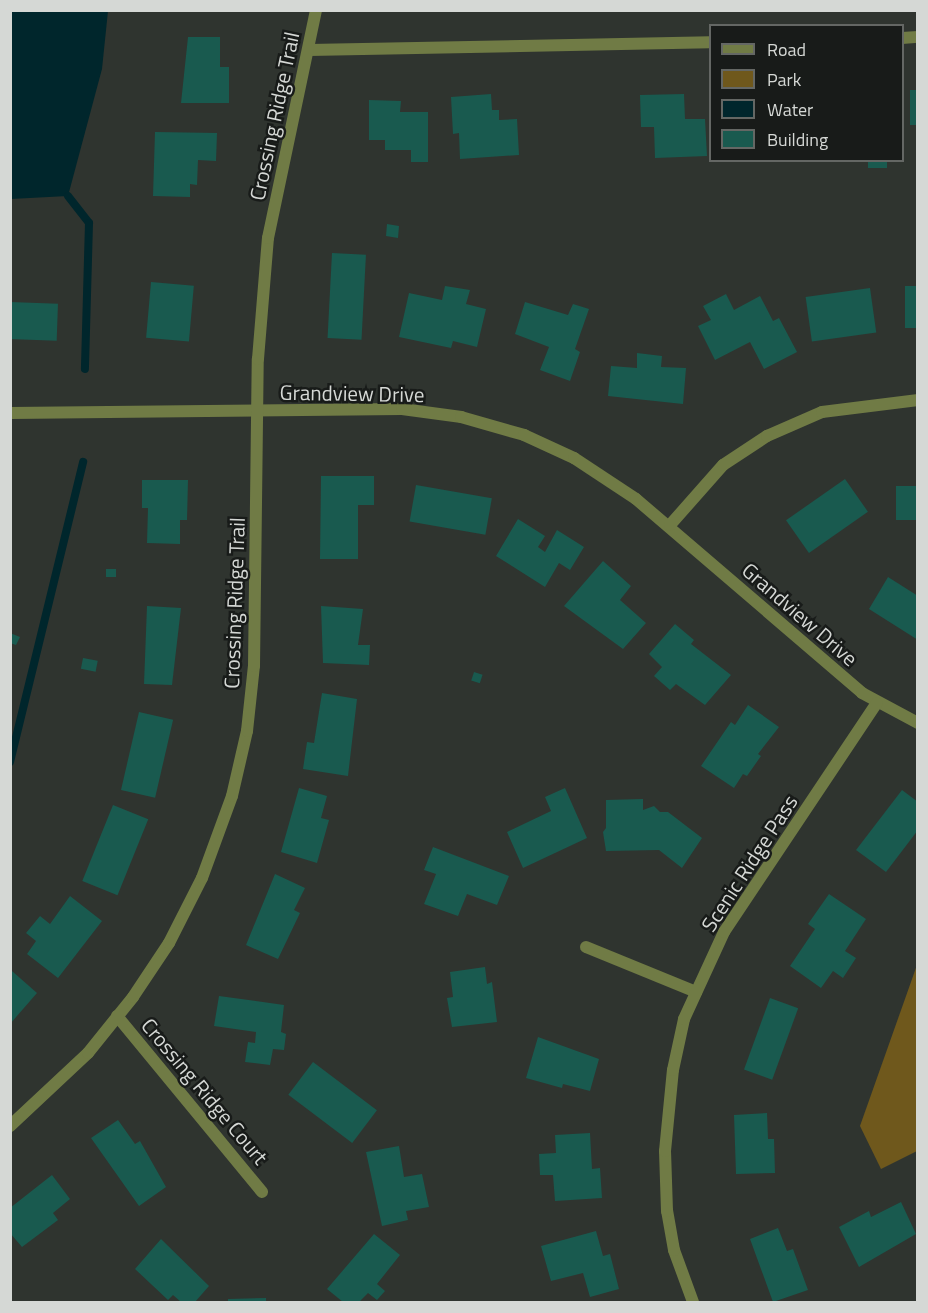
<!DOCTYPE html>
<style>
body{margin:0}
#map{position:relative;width:928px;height:1313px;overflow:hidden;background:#2f342f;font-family:"Titillium Web",sans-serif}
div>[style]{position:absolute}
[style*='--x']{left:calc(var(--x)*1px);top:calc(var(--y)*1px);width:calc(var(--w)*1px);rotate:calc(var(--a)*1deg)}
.green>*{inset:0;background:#6f581c}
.water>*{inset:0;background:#00262c}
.stream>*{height:8px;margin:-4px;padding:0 4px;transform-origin:4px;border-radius:4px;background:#00262c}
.building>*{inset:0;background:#195a4f;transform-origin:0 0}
.minor>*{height:12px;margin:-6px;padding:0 6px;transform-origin:6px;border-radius:6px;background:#707b45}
span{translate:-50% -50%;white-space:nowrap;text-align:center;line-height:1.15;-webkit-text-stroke:5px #181b19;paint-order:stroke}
.street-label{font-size:21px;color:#d5d8d5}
.frame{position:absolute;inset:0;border:12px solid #d5d8d5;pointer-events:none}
.legend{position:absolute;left:709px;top:24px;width:195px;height:138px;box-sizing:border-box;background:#181b19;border:2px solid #646764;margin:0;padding:8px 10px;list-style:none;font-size:18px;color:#d5d8d5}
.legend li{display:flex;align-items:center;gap:12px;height:30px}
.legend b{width:30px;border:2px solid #646764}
</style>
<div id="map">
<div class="green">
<i style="clip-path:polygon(917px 965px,917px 1151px,881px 1169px,860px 1126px)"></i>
</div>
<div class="water">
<i style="clip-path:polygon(11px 10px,108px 11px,102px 69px,68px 196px,11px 199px)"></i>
</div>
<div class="stream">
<i style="--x:68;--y:196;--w:34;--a:52"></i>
<i style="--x:89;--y:223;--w:146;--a:91.6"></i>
<i style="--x:10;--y:762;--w:309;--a:-76.3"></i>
</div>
<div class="building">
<i style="clip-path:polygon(188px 37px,220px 37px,220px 67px,229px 67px,229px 103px,181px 103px)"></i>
<i style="left:910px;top:90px;width:8px;height:35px"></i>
<i style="clip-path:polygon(491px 94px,492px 110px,499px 110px,499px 120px,517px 119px,519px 155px,460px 159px,459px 133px,453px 134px,451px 97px)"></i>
<i style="clip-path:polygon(684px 94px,685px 119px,705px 119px,707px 156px,655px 158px,654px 127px,641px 127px,640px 95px)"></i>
<i style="clip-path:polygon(369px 100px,401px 101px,400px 112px,428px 112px,428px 162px,411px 162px,411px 150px,385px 150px,385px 140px,369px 140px)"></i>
<i style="clip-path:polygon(155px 132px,217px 133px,216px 161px,198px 160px,197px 185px,190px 184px,190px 197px,153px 196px)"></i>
<i style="left:868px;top:160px;width:19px;height:8px"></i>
<i style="clip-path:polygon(387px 224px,399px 226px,398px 238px,386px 236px)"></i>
<i style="left:332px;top:253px;width:34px;height:85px;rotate:3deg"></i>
<i style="left:151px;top:282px;width:43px;height:56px;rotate:5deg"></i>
<i style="clip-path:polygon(445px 286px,470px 290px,466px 304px,486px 309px,477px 347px,453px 341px,451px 348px,399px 337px,409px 293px,442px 300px)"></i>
<i style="left:905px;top:286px;width:13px;height:42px"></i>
<i style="left:870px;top:288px;width:45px;height:65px;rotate:82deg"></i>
<i style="clip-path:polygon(726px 294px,734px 310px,760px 296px,773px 321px,779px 318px,797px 352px,764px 369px,750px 342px,715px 360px,698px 326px,711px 320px,703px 306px)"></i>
<i style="left:10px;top:302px;width:48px;height:37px;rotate:2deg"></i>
<i style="clip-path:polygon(525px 302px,568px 315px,573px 304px,589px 309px,575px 349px,580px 352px,570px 381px,540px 370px,549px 347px,515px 334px)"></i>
<i style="clip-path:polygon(637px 353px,662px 356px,661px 367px,686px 368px,683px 404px,608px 396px,611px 366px,637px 368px)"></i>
<i style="clip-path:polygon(321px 476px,374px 476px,374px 505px,358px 505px,358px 559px,320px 559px)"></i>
<i style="left:845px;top:479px;width:40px;height:72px;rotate:55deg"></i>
<i style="clip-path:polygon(142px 480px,188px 480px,187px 520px,180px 520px,180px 544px,147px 543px,148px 508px,142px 508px)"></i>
<i style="left:416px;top:485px;width:77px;height:37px;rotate:10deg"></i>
<i style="left:918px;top:486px;width:34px;height:22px;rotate:90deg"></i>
<i style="clip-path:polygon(518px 519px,545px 536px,538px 547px,545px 552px,557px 530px,584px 547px,570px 570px,559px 563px,545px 587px,496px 556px)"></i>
<i style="clip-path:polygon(603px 561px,631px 586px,620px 600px,646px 623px,623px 649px,564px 606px)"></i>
<i style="left:106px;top:569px;width:10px;height:8px"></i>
<i style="clip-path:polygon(888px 577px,918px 596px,918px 640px,869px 609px)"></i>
<i style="clip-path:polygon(147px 606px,181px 608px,172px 685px,144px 684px)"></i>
<i style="clip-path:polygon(321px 606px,363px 609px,358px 645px,370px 645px,369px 665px,323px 663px)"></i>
<i style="clip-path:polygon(675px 624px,694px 640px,691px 644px,731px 675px,705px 705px,676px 684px,670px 690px,654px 676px,662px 667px,649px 654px)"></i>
<i style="clip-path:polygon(10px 633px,20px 637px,16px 645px,10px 643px)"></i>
<i style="left:83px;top:658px;width:15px;height:11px;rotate:11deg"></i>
<i style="left:474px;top:672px;width:9px;height:9px;rotate:18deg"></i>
<i style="clip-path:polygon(322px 693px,357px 699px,348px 776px,303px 769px,307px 742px,314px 743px)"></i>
<i style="clip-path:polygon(748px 705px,779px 727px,758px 754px,761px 756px,747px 776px,743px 774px,734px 788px,701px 766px,731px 722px,735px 725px)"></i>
<i style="left:139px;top:712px;width:35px;height:80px;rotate:13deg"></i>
<i style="clip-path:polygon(299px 788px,327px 796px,321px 818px,329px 820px,317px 863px,281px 852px)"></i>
<i style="clip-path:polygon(565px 788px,587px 838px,523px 868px,507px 832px,551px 811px,545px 797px)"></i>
<i style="clip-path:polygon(902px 790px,918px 802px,918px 830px,886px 872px,856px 850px)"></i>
<i style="clip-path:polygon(643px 799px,643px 810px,654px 806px,660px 812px,668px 812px,702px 838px,682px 868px,659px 850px,606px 851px,603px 832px,606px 828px,606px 800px)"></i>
<i style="left:113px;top:805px;width:38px;height:82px;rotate:22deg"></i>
<i style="clip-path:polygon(433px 847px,509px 876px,497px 905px,467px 894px,458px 916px,424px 904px,436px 874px,424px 870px)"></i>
<i style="clip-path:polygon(275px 874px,305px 888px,294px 910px,300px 913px,278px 959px,246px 945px)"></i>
<i style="clip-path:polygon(829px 894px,866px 919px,845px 951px,856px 958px,843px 978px,833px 971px,821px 988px,790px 966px,815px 929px,808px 924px)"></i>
<i style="clip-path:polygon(70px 896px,102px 921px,58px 978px,27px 954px,36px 941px,26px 933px,40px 916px,50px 924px)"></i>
<i style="clip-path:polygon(485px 967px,487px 984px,492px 982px,497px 1022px,452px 1027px,447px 998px,453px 997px,450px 972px)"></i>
<i style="clip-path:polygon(12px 971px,37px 993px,10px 1024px,10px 973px)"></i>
<i style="clip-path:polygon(219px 996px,284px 1005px,281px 1032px,286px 1034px,284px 1050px,273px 1049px,270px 1065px,245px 1062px,248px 1042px,255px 1043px,256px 1032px,214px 1026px)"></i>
<i style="left:770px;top:998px;width:30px;height:76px;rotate:20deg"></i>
<i style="clip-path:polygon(538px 1037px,599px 1059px,590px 1091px,563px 1084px,562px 1088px,526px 1078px)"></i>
<i style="left:313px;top:1062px;width:80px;height:41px;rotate:37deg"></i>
<i style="clip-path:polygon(767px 1113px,768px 1139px,774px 1139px,775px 1173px,736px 1174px,734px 1115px)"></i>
<i style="clip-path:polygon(118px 1120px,135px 1144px,140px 1141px,166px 1187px,139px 1206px,91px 1138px)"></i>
<i style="clip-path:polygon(590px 1133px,592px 1169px,600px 1168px,602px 1198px,555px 1201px,553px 1175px,540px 1175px,539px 1154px,556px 1153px,555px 1135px)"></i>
<i style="clip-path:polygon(399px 1146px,404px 1177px,422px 1174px,429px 1207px,406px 1211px,408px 1220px,382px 1226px,366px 1152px)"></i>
<i style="clip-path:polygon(52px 1175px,70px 1199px,53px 1213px,58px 1220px,22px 1247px,10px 1233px,10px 1208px)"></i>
<i style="clip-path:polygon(901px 1202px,916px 1234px,859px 1267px,839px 1227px,869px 1211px,871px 1217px)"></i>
<i style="clip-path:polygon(778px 1228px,787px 1251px,793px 1249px,808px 1290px,773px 1302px,750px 1239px)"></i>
<i style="clip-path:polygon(596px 1231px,603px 1256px,610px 1254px,619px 1289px,590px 1297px,583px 1273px,551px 1281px,541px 1246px)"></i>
<i style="clip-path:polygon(374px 1234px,400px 1255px,377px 1284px,385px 1291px,377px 1300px,368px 1293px,359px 1302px,343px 1302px,327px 1289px)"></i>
<i style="clip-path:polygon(161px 1239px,209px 1286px,195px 1302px,181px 1302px,173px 1295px,168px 1300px,135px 1269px)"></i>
<i style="clip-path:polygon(266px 1298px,266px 1302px,228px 1302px,228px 1299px)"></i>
</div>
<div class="minor">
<i style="--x:902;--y:38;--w:16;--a:-4"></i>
<i style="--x:309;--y:50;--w:401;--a:-1.1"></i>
<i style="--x:10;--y:413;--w:392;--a:-0.6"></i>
<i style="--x:402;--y:409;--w:60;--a:7.7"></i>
<i style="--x:461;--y:417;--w:66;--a:15.9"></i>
<i style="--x:524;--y:435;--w:55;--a:24.7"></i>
<i style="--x:574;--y:458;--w:74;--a:33.5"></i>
<i style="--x:636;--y:499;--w:298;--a:40.6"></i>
<i style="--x:862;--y:693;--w:64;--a:28.2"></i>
<i style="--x:670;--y:525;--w:80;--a:-48.5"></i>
<i style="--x:723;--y:465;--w:53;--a:-33.4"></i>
<i style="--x:767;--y:436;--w:60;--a:-23.6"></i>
<i style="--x:822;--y:412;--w:97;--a:-7.1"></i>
<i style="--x:586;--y:947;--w:119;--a:22.2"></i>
<i style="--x:117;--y:1016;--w:228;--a:50.5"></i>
<i style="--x:10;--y:1126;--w:107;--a:-43.1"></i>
<i style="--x:88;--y:1053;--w:72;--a:-51.2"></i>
<i style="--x:133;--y:997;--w:65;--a:-56.3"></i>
<i style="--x:169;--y:943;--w:73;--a:-63.1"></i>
<i style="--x:202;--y:878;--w:87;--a:-69.9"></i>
<i style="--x:232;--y:796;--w:67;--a:-77"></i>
<i style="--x:247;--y:731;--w:65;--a:-83.9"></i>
<i style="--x:254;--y:666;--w:307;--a:-89.3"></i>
<i style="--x:258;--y:359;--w:121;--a:-85.3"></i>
<i style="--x:268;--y:238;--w:233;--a:-78.1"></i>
<i style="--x:693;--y:1302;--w:55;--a:-110.1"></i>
<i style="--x:674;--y:1250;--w:40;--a:-100"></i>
<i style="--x:667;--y:1211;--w:60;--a:-91.9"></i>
<i style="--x:665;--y:1151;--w:81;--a:-84.4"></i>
<i style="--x:673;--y:1070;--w:52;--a:-77.8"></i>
<i style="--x:684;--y:1019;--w:96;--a:-65.3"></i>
<i style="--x:724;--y:932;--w:275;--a:-56.3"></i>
</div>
<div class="street-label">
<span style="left:274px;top:116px;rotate:-78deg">Crossing Ridge Trail</span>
<span style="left:352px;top:393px;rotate:1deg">Grandview Drive</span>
<span style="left:234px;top:603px;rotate:-88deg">Crossing Ridge Trail</span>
<span style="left:800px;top:614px;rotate:41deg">Grandview Drive</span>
<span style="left:749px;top:863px;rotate:-57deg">Scenic Ridge Pass</span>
<span style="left:205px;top:1091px;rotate:50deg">Crossing Ridge Court</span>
</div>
<div class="frame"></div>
<ul class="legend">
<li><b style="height:8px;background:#707b45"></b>Road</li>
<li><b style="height:16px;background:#6f581c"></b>Park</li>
<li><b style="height:16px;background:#00262c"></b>Water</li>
<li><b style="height:16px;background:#195a4f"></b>Building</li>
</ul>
</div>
